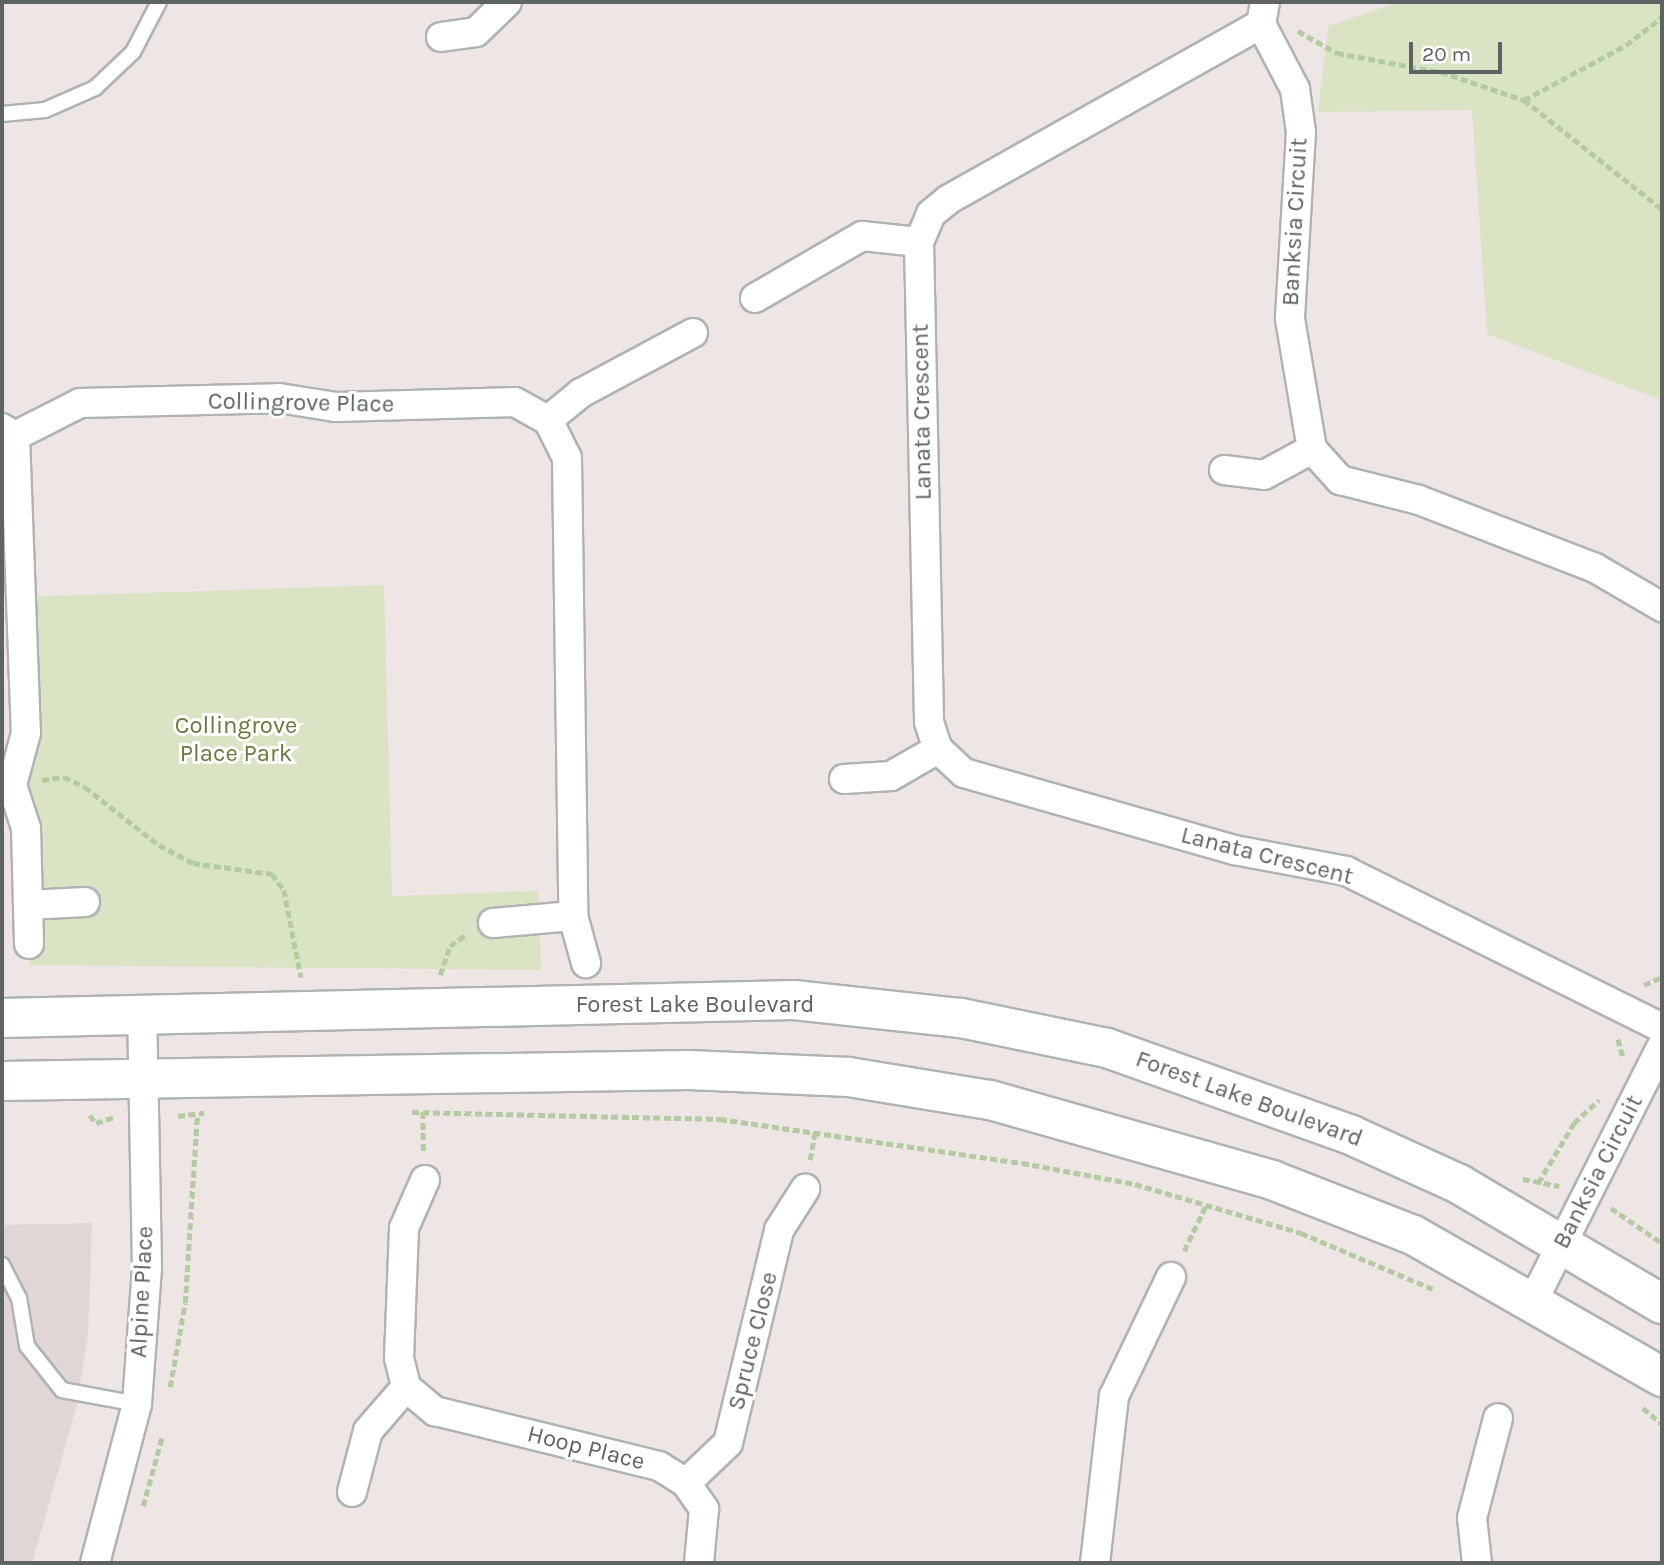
<!DOCTYPE html>
<style>
body{margin:0}
#map{position:relative;width:1664px;height:1565px;overflow:hidden;background:#eee5e5;font-family:Karla,sans-serif}
div>[style]{position:absolute}
[style*='--x']{left:calc(var(--x)*1px);top:calc(var(--y)*1px);width:calc(var(--w)*1px);rotate:calc(var(--a)*1deg)}
.education>*{inset:0;background:#e0d6d6}
.green>*{inset:0;background:#dae3c4}
.path>*{height:4.5px;margin-top:-2.25px;transform-origin:0;background:repeating-linear-gradient(90deg,#b4caa2 0 7px,transparent 0 10.5px)}
.roads{filter:drop-shadow(2px 0 #aeb3b3) drop-shadow(-2px 0 #aeb3b3) drop-shadow(0 2px #aeb3b3) drop-shadow(0 -2px #aeb3b3)}
.service>*{height:14px;margin:-7px;padding:0 7px;transform-origin:7px;border-radius:7px;background:#fff}
.minor>*{height:28px;margin:-14px;padding:0 14px;transform-origin:14px;border-radius:14px;background:#fff}
.secondary>*{height:38px;margin:-19px;padding:0 19px;transform-origin:19px;border-radius:19px;background:#fff}
span{translate:-50% -50%;white-space:nowrap;text-align:center;line-height:1.15;-webkit-text-stroke:6px #fff;paint-order:stroke}
.street-label{font-size:24px;color:#5d6463}
.park-label{font-size:24px;color:#677c3b}
.frame{position:absolute;inset:0;border:4px solid #5d6463;pointer-events:none}
.scale{position:absolute;left:1409px;top:42px;width:93px;height:32px;box-sizing:border-box;border:4px solid #5d6463;border-top:0;padding-left:9px;font-size:21px;line-height:24px;white-space:nowrap;color:#5d6463;-webkit-text-stroke:5px #fff;paint-order:stroke}
</style>
<div id="map">
<div class="education">
<i style="clip-path:polygon(92px 1223px,88px 1334px,76px 1408px,32px 1563px,2px 1563px,2px 1225px)"></i>
</div>
<div class="green">
<i style="clip-path:polygon(1400px 2px,1662px 2px,1662px 400px,1487px 334px,1472px 110px,1318px 112px,1328px 26px)"></i>
<i style="clip-path:polygon(384px 585px,392px 896px,538px 891px,541px 970px,30px 965px,21px 597px)"></i>
</div>
<div class="path">
<i style="--x:1298;--y:31;--w:45;--a:29.4"></i>
<i style="--x:1337;--y:53;--w:106;--a:10.4"></i>
<i style="--x:1441;--y:72;--w:88;--a:18.6"></i>
<i style="--x:1524;--y:100;--w:176;--a:38.3"></i>
<i style="--x:1524;--y:100;--w:116;--a:-28.3"></i>
<i style="--x:1626;--y:45;--w:46;--a:-37.9"></i>
<i style="--x:42;--y:780;--w:22;--a:-8"></i>
<i style="--x:64;--y:777;--w:23;--a:25"></i>
<i style="--x:85;--y:787;--w:94;--a:38.1"></i>
<i style="--x:159;--y:845;--w:38;--a:28"></i>
<i style="--x:193;--y:863;--w:80;--a:7.9"></i>
<i style="--x:272;--y:874;--w:20;--a:53"></i>
<i style="--x:284;--y:890;--w:89;--a:78.9"></i>
<i style="--x:440;--y:975;--w:31;--a:-71"></i>
<i style="--x:450;--y:946;--w:21;--a:-35"></i>
<i style="--x:1644;--y:985;--w:20;--a:-24"></i>
<i style="--x:1618;--y:1039;--w:19;--a:74"></i>
<i style="--x:412;--y:1112;--w:308;--a:1.3"></i>
<i style="--x:720;--y:1119;--w:305;--a:8.3"></i>
<i style="--x:1022;--y:1163;--w:115;--a:10.5"></i>
<i style="--x:1135;--y:1184;--w:173;--a:16.4"></i>
<i style="--x:1301;--y:1233;--w:143;--a:23"></i>
<i style="--x:423;--y:1112;--w:39;--a:89"></i>
<i style="--x:90;--y:1115;--w:10;--a:53"></i>
<i style="--x:96;--y:1123;--w:19;--a:-18"></i>
<i style="--x:178;--y:1116;--w:26;--a:-7"></i>
<i style="--x:810;--y:1160;--w:29;--a:-80"></i>
<i style="--x:1523;--y:1179;--w:37;--a:11"></i>
<i style="--x:1538;--y:1183;--w:70;--a:-59"></i>
<i style="--x:1574;--y:1123;--w:34;--a:-43"></i>
<i style="--x:1611;--y:1208;--w:62;--a:34.5"></i>
<i style="--x:1184;--y:1251;--w:51;--a:-64.4"></i>
<i style="--x:170;--y:1387;--w:85;--a:-79.9"></i>
<i style="--x:185;--y:1303;--w:186;--a:-86.3"></i>
<i style="--x:1643;--y:1408;--w:25;--a:40"></i>
<i style="--x:143;--y:1506;--w:72;--a:-74.6"></i>
</div>
<div class="roads">
<div class="service">
<i style="--x:2;--y:114;--w:43;--a:-5.3"></i>
<i style="--x:45;--y:110;--w:55;--a:-23.7"></i>
<i style="--x:95;--y:88;--w:52;--a:-43.5"></i>
<i style="--x:133;--y:52;--w:56;--a:-62.5"></i>
<i style="--x:2;--y:1265;--w:37;--a:63"></i>
<i style="--x:19;--y:1298;--w:49;--a:80.5"></i>
<i style="--x:27;--y:1346;--w:56;--a:51.5"></i>
<i style="--x:62;--y:1390;--w:76;--a:10.6"></i>
</div>
<div class="minor">
<i style="--x:1265;--y:2;--w:22;--a:100"></i>
<i style="--x:1261;--y:24;--w:73;--a:62.4"></i>
<i style="--x:1295;--y:89;--w:43;--a:82.1"></i>
<i style="--x:1301;--y:132;--w:187;--a:93.4"></i>
<i style="--x:1290;--y:319;--w:132;--a:80.4"></i>
<i style="--x:1312;--y:449;--w:42;--a:47.9"></i>
<i style="--x:1340;--y:480;--w:81;--a:14.2"></i>
<i style="--x:1419;--y:500;--w:189;--a:21.1"></i>
<i style="--x:1595;--y:568;--w:78;--a:30.2"></i>
<i style="--x:1261;--y:24;--w:359;--a:150.7"></i>
<i style="--x:948;--y:200;--w:22;--a:141"></i>
<i style="--x:931;--y:214;--w:30;--a:113"></i>
<i style="--x:919;--y:242;--w:480;--a:88.8"></i>
<i style="--x:929;--y:722;--w:28;--a:72"></i>
<i style="--x:938;--y:749;--w:35;--a:43"></i>
<i style="--x:964;--y:773;--w:282;--a:15.9"></i>
<i style="--x:1235;--y:850;--w:113;--a:10.7"></i>
<i style="--x:1346;--y:871;--w:353;--a:26.4"></i>
<i style="--x:441;--y:37;--w:35;--a:-8"></i>
<i style="--x:476;--y:32;--w:43;--a:-44.1"></i>
<i style="--x:755;--y:298;--w:124;--a:-30.1"></i>
<i style="--x:862;--y:236;--w:57;--a:6"></i>
<i style="--x:548;--y:420;--w:43;--a:-39.3"></i>
<i style="--x:581;--y:393;--w:127;--a:-28.2"></i>
<i style="--x:2;--y:428;--w:15;--a:32"></i>
<i style="--x:15;--y:436;--w:297;--a:87.9"></i>
<i style="--x:26;--y:733;--w:54;--a:105.1"></i>
<i style="--x:12;--y:785;--w:45;--a:72"></i>
<i style="--x:26;--y:828;--w:116;--a:88.5"></i>
<i style="--x:15;--y:436;--w:73;--a:-26.9"></i>
<i style="--x:80;--y:403;--w:199;--a:-1.4"></i>
<i style="--x:279;--y:398;--w:58;--a:9"></i>
<i style="--x:336;--y:407;--w:179;--a:-1.6"></i>
<i style="--x:515;--y:402;--w:38;--a:29"></i>
<i style="--x:548;--y:420;--w:42;--a:63.4"></i>
<i style="--x:567;--y:458;--w:458;--a:89.2"></i>
<i style="--x:573;--y:916;--w:49;--a:74.5"></i>
<i style="--x:1224;--y:470;--w:40;--a:7.1"></i>
<i style="--x:1264;--y:475;--w:55;--a:-28.4"></i>
<i style="--x:844;--y:779;--w:47;--a:-3.7"></i>
<i style="--x:891;--y:776;--w:54;--a:-29.9"></i>
<i style="--x:28;--y:905;--w:57;--a:-3"></i>
<i style="--x:493;--y:923;--w:80;--a:-5"></i>
<i style="--x:425;--y:1180;--w:52;--a:113.6"></i>
<i style="--x:404;--y:1228;--w:130;--a:92.2"></i>
<i style="--x:399;--y:1358;--w:30;--a:76"></i>
<i style="--x:406;--y:1387;--w:38;--a:40"></i>
<i style="--x:435;--y:1411;--w:231;--a:13.8"></i>
<i style="--x:659;--y:1466;--w:32;--a:32"></i>
<i style="--x:686;--y:1483;--w:32;--a:55"></i>
<i style="--x:704;--y:1509;--w:54;--a:95.3"></i>
<i style="--x:1534;--y:1299;--w:284;--a:-63.2"></i>
<i style="--x:686;--y:1483;--w:58;--a:-43.6"></i>
<i style="--x:728;--y:1443;--w:219;--a:-76.5"></i>
<i style="--x:779;--y:1230;--w:49;--a:-57.6"></i>
<i style="--x:352;--y:1492;--w:63;--a:-75.3"></i>
<i style="--x:368;--y:1431;--w:58;--a:-49.2"></i>
<i style="--x:95;--y:1563;--w:164;--a:-75.2"></i>
<i style="--x:137;--y:1404;--w:137;--a:-85.8"></i>
<i style="--x:147;--y:1267;--w:252;--a:-91.1"></i>
<i style="--x:1095;--y:1563;--w:168;--a:-83.5"></i>
<i style="--x:1114;--y:1396;--w:132;--a:-64.4"></i>
<i style="--x:1477;--y:1563;--w:45;--a:-96.3"></i>
<i style="--x:1472;--y:1518;--w:103;--a:-75.4"></i>
</div>
<div class="secondary">
<i style="--x:2;--y:1018;--w:792;--a:-1.3"></i>
<i style="--x:794;--y:1000;--w:168;--a:6.2"></i>
<i style="--x:961;--y:1018;--w:149;--a:11.6"></i>
<i style="--x:1107;--y:1048;--w:259;--a:19.6"></i>
<i style="--x:1351;--y:1135;--w:119;--a:24.4"></i>
<i style="--x:1459;--y:1184;--w:236;--a:30.6"></i>
<i style="--x:2;--y:1081;--w:687;--a:-0.92"></i>
<i style="--x:689;--y:1070;--w:160;--a:2.5"></i>
<i style="--x:849;--y:1077;--w:143;--a:9.3"></i>
<i style="--x:990;--y:1100;--w:293;--a:15.8"></i>
<i style="--x:1272;--y:1180;--w:151;--a:21.3"></i>
<i style="--x:1413;--y:1235;--w:287;--a:29.7"></i>
</div>
</div>
<div class="street-label">
<span style="left:1295px;top:222px;rotate:-87deg">Banksia Circuit</span>
<span style="left:301px;top:403px;rotate:1deg">Collingrove Place</span>
<span style="left:922px;top:412px;rotate:-91deg">Lanata Crescent</span>
<span style="left:1267px;top:856px;rotate:14deg">Lanata Crescent</span>
<span style="left:695px;top:1005px">Forest Lake Boulevard</span>
<span style="left:1249px;top:1099px;rotate:20deg">Forest Lake Boulevard</span>
<span style="left:1598px;top:1172px;rotate:-63deg">Banksia Circuit</span>
<span style="left:142px;top:1292px;rotate:-87deg">Alpine Place</span>
<span style="left:753px;top:1341px;rotate:-76deg">Spruce Close</span>
<span style="left:586px;top:1448px;rotate:14deg">Hoop Place</span>
</div>
<div class="park-label">
<span style="left:236px;top:740px">Collingrove<br>Place Park</span>
</div>
<div class="frame"></div>
<div class="scale">20 m</div>
</div>
